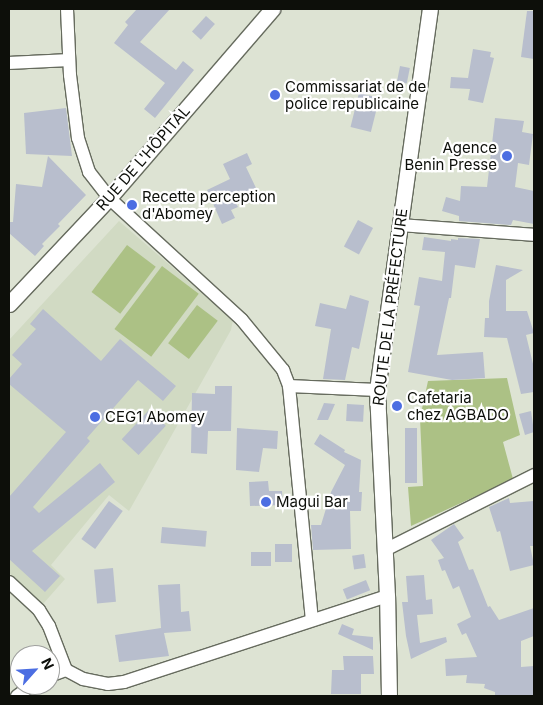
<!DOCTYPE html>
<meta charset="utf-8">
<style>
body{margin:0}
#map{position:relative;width:543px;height:705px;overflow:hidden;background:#dde3d3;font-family:Inter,sans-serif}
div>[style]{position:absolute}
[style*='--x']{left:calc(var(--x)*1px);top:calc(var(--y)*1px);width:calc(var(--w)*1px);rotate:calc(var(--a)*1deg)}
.built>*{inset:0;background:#d1dac3}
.green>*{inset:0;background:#acc185;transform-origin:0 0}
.building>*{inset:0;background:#b8becd;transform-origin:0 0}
.roads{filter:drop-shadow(1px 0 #666b5e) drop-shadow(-1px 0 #666b5e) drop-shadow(0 1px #666b5e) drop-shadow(0 -1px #666b5e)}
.minor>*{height:12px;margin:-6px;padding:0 6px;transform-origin:6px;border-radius:6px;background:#fff}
.tertiary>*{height:15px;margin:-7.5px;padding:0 7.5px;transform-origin:7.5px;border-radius:7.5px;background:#fff}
.dots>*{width:14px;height:14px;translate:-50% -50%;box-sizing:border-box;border:2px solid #fff;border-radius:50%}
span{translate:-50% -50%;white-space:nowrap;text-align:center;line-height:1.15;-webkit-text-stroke:4.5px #fff;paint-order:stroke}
.poi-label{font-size:15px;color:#0d0f0a}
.left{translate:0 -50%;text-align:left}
.right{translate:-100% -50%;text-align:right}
.street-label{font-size:15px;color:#0d0f0a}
.frame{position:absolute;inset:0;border:10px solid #0d0f0a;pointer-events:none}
.north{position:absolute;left:10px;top:645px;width:50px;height:50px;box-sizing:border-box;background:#fff;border:1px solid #9e9f9d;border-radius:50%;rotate:64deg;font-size:14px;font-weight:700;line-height:20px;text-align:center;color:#0d0f0a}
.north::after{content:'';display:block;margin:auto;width:18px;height:22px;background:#4c6ee2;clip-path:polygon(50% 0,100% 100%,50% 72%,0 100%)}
</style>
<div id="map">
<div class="built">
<i style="clip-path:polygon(119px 221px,233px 320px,231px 330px,129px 511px,109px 495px,51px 565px,65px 579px,43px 604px,9px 573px,9px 340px)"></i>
</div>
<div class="green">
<i style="left:127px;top:245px;width:36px;height:59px;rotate:37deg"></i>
<i style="left:162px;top:266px;width:46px;height:79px;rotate:37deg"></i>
<i style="left:197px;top:305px;width:26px;height:48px;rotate:37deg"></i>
<i style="clip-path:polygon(507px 378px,520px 435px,503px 442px,513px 479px,411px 526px,408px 487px,423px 486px,420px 418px,428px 381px)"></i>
</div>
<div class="building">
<i style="clip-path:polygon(137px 9px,170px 9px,140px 42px,176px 70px,183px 61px,194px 70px,155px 118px,144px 109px,165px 83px,114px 43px,128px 25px,125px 22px)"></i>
<i style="clip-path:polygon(527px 11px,534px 11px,534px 59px,521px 57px)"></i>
<i style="left:206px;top:16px;width:12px;height:21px;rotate:42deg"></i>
<i style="clip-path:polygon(473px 49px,491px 52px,490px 57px,494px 58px,483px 103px,468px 100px,470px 89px,450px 88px,451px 77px,468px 78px)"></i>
<i style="left:400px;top:66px;width:10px;height:16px;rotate:11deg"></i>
<i style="left:359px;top:93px;width:21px;height:35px;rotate:14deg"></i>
<i style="clip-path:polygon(66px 108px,72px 156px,26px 154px,24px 113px)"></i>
<i style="clip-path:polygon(495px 118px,524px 121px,522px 132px,533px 134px,529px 165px,518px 163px,515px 187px,534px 191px,534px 224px,513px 220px,511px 225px,459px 221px,459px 216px,442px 211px,446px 197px,460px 201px,461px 186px,487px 187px)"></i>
<i style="clip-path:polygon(247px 153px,252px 164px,246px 167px,256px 188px,234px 199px,238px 207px,231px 210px,235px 218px,222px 224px,207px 190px,230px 179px,223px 164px)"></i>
<i style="clip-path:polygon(48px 156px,86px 195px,58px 224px,60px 226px,42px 244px,44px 246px,35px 256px,9px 233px,9px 222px,13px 222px,16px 184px,42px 187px)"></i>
<i style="left:358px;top:220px;width:17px;height:30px;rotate:28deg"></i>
<i style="clip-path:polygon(424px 237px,451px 241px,451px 239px,458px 240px,458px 238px,480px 239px,475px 268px,455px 265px,451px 298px,449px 298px,437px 355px,483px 352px,485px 378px,452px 380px,408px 372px,420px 306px,414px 305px,419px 277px,442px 281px,445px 252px,422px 250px)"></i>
<i style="clip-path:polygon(496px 265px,523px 270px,506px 280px,506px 311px,527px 311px,534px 333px,526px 335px,534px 368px,534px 392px,521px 394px,507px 338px,484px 337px,485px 318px,489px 318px,489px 301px)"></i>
<i style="clip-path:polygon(350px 295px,369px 301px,359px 349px,352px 347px,345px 380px,323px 379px,331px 329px,315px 326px,320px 303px,346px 309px)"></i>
<i style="clip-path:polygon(43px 309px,101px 361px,120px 339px,176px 386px,163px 401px,138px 380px,87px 438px,90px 441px,33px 507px,39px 513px,100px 463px,115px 482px,32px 551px,60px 576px,45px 592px,9px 559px,9px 497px,66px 432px,9px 384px,9px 379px,22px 364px,12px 355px,36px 329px,30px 324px)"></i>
<i style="clip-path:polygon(215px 386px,232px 386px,231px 431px,208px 431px,207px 454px,191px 453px,192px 393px,215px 394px)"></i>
<i style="clip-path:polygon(324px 403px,335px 404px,328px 420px,317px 420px)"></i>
<i style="left:347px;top:404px;width:17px;height:17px;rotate:3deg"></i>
<i style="left:149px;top:410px;width:23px;height:40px;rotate:43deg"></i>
<i style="clip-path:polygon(531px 411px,534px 432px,525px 435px,519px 414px)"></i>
<i style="clip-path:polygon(237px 428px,278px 431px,277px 449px,263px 448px,259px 472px,236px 470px)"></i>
<i style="left:405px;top:428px;width:12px;height:55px"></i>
<i style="clip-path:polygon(320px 434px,345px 450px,344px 452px,361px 460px,359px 492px,362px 492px,361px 511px,350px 511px,351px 549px,313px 550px,311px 525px,321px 525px,331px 492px,345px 465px,314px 444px)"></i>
<i style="clip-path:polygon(268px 481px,269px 491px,282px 491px,283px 505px,250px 506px,249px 482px)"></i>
<i style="clip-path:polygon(509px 498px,510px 503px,534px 501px,534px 546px,530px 546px,534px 565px,510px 571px,500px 531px,497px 532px,489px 507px)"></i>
<i style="left:109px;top:501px;width:17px;height:47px;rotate:36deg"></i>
<i style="clip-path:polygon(454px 524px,464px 538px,458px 542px,469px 570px,473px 569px,488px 607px,490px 606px,499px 620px,534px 608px,534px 636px,521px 641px,521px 667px,534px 666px,534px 696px,495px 696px,495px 692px,484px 688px,485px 684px,466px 683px,467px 675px,446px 676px,445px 659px,477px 657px,466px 633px,462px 635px,457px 624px,471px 617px,459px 586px,453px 589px,445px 570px,442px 571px,438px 560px,444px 558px,431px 540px)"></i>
<i style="left:162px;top:527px;width:45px;height:16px;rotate:5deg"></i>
<i style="left:275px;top:544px;width:17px;height:18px"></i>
<i style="left:251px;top:552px;width:20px;height:14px"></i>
<i style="left:364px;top:554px;width:14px;height:12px;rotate:82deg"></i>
<i style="left:113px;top:568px;width:34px;height:19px;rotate:85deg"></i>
<i style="clip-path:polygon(424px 575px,426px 600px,432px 599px,433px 614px,417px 615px,420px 643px,446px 637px,447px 642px,411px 659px,406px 636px,402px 602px,408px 602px,406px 576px)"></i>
<i style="left:366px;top:580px;width:11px;height:25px;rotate:68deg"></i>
<i style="clip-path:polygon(180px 584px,181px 612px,189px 611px,191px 631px,164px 633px,169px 656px,119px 662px,115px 635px,161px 628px,158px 585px)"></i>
<i style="clip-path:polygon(342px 624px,354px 629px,352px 635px,373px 637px,373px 650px,338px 634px)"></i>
<i style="clip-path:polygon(343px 656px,373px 656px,374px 674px,361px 674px,361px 694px,331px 694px,332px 670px,344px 670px)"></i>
</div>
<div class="roads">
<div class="minor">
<i style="--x:67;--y:9;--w:66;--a:87.4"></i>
<i style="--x:70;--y:75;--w:64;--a:82.8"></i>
<i style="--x:78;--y:138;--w:36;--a:72"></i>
<i style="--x:89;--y:172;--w:33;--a:52"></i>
<i style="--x:109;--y:198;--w:180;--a:42.5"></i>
<i style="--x:242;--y:320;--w:65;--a:50.6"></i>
<i style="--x:283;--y:370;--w:17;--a:69"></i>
<i style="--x:289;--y:386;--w:235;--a:84.4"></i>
<i style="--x:9;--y:63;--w:60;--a:-2.9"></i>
<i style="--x:399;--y:225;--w:135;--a:4.2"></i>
<i style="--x:289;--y:386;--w:88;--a:2.6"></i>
<i style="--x:385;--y:550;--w:167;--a:-26.7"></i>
<i style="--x:9;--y:582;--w:41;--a:43"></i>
<i style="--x:39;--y:610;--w:19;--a:58"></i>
<i style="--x:49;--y:626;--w:47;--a:68.9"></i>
<i style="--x:66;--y:670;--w:19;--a:28"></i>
<i style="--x:83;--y:679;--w:25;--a:11"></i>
<i style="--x:108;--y:684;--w:16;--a:-7"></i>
<i style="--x:124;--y:682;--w:277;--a:-18.1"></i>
<i style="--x:50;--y:676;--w:17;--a:-21"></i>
<i style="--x:17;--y:696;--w:19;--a:-36"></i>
</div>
<div class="tertiary">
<i style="--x:9;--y:304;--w:146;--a:-46.7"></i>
<i style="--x:109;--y:198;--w:250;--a:-49.2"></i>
<i style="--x:389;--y:696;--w:100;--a:-91.1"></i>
<i style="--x:387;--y:596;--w:206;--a:-92.8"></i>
<i style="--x:377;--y:390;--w:385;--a:-82.1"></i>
</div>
</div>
<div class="dots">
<i style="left:275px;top:95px;background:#4c6ee2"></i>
<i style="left:507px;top:156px;background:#4c6ee2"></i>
<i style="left:132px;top:205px;background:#4c6ee2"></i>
<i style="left:397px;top:406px;background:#4c6ee2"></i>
<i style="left:95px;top:417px;background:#4c6ee2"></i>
<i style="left:266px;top:502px;background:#4c6ee2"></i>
</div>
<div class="poi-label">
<span class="left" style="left:285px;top:95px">Commissariat de de<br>police republicaine</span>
<span class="right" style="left:497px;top:156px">Agence<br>Benin Presse</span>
<span class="left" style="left:142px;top:205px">Recette perception<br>d'Abomey</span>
<span class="left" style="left:407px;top:406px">Cafetaria<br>chez AGBADO</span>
<span class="left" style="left:105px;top:417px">CEG1 Abomey</span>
<span class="left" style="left:276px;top:502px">Magui Bar</span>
</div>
<div class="street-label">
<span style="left:143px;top:158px;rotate:-49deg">RUE DE L'HÔPITAL</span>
<span style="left:390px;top:307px;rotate:-83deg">ROUTE DE LA PRÉFECTURE</span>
</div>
<div class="frame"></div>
<div class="north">N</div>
</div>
